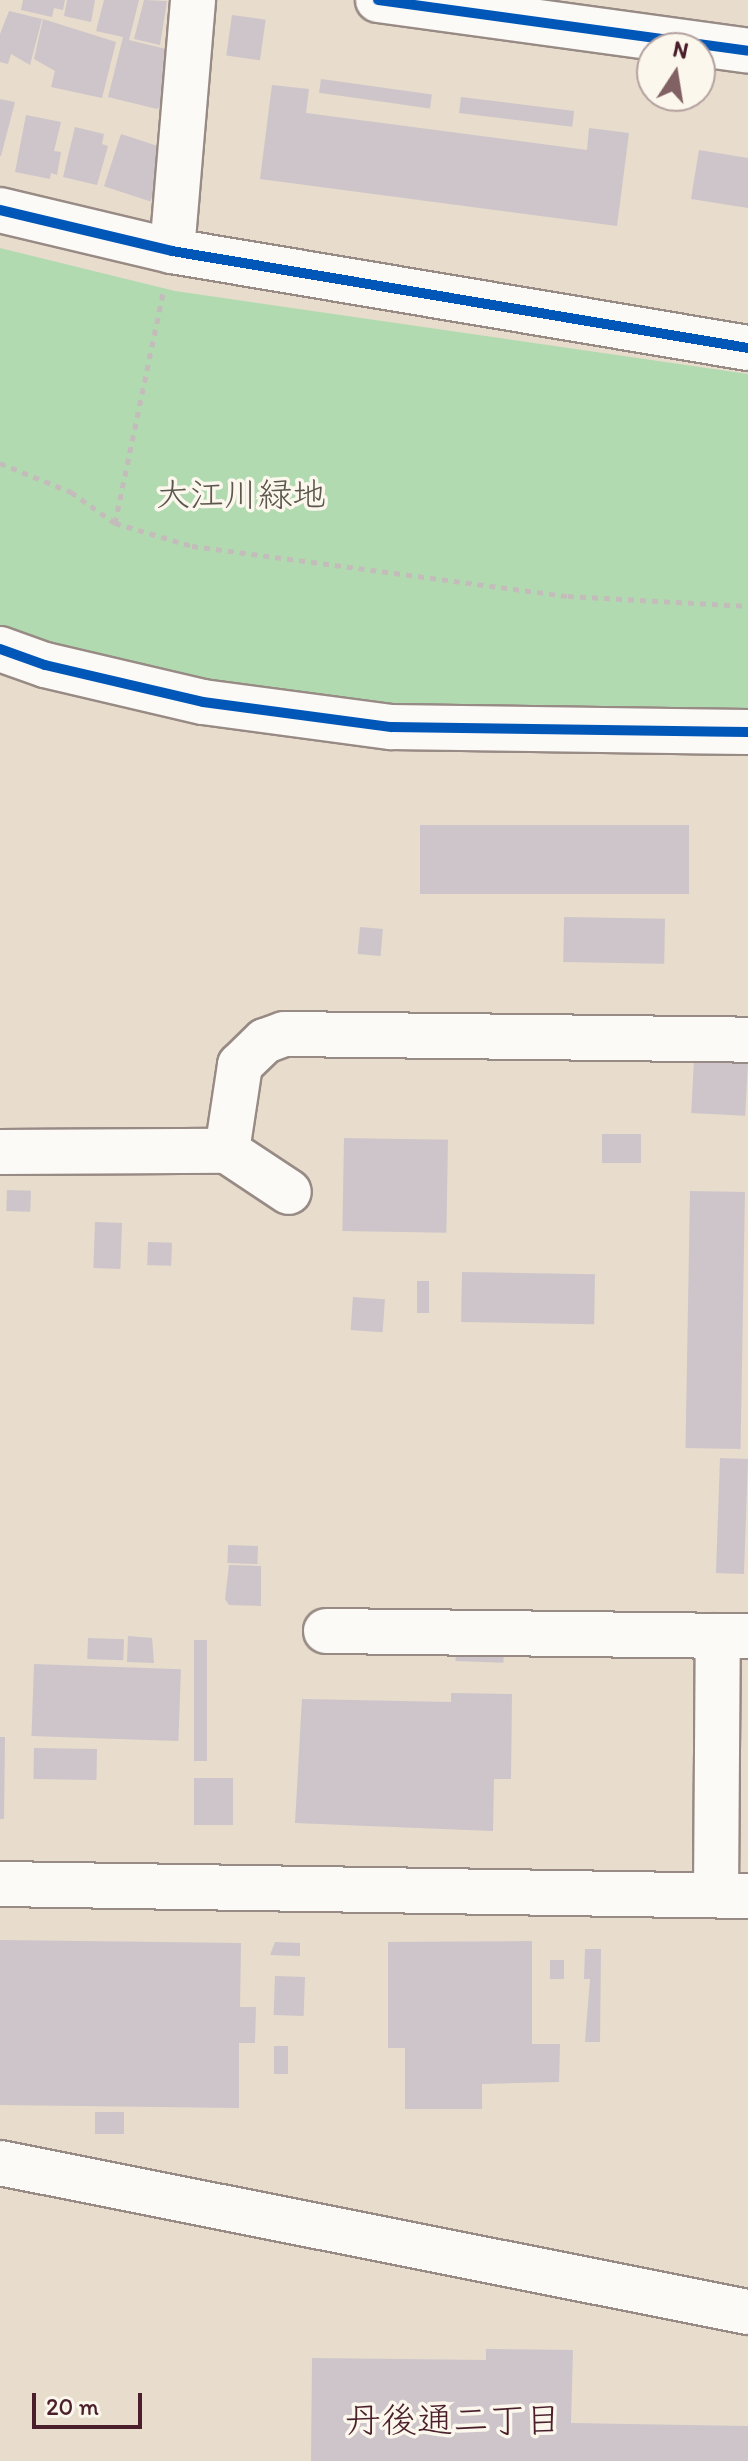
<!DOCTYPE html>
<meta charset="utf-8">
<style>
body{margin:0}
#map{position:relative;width:748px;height:2461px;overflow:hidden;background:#e8dccc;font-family:Itim,"Klee One",sans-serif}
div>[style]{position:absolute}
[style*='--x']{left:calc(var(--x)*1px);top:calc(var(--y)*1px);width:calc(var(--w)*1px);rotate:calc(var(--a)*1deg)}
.green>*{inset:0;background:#b2dab0}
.building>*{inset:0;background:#cdc5ca;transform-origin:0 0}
.path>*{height:5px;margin-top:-2.5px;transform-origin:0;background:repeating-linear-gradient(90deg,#c3bcba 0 6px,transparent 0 12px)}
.roads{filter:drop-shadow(2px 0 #988b85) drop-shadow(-2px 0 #988b85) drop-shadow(0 2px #988b85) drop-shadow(0 -2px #988b85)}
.minor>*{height:44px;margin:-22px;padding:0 22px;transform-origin:22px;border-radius:22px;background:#fcfaf7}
.cycleway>*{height:10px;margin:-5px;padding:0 5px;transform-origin:5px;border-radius:5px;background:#0057b8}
span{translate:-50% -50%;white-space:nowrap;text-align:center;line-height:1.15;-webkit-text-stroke:7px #fbf7ec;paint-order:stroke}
.park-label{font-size:34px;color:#5c574c}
.neighbourhood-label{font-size:36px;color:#4a1f2b}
.north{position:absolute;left:636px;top:32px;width:80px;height:80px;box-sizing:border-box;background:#fbf7ec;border:2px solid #b4a19f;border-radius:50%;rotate:12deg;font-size:22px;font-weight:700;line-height:32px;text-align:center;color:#4a1f2b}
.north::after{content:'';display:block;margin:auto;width:28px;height:36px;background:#816163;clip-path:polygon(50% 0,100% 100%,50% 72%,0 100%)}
.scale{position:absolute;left:32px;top:2393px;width:110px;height:36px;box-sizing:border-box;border:4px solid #4a1f2b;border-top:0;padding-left:10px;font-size:24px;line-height:28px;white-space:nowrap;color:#4a1f2b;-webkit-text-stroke:6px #fbf7ec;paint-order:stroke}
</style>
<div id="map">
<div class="green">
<i style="clip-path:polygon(0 248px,175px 291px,748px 374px,748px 709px,395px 707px,207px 685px,64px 649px,0 626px)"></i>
</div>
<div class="building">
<i style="clip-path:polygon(23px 0,65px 0,63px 10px,54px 8px,52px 17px,21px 10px)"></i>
<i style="clip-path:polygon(67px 0,95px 0,91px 22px,64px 16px)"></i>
<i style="clip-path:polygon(104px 0,139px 0,129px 40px,170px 50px,164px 104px,157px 109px,108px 97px,123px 37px,96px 31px)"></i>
<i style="clip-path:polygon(144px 0,167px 1px,160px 45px,134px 39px)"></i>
<i style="clip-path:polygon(9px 11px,42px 19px,30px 65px,11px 54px,8px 64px,0 62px,0 34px)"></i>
<i style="left:232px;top:15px;width:34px;height:41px;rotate:8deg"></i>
<i style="clip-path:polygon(43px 19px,116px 42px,102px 98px,51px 87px,55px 71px,34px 59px)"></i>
<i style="left:321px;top:79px;width:112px;height:14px;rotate:8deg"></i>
<i style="clip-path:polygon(272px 85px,309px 89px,306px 113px,587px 150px,589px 128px,629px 133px,617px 226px,260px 179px)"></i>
<i style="left:461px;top:97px;width:114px;height:16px;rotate:7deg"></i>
<i style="clip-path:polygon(0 99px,15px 102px,1px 156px,0 156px)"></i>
<i style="clip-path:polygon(26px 115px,61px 122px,54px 151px,61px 152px,57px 175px,51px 173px,50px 179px,15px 172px)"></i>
<i style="clip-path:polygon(75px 127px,104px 134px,102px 144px,108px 146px,97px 185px,63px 177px)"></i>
<i style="left:121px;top:134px;width:49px;height:55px;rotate:18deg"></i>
<i style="clip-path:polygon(699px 150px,748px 158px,748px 208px,691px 199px)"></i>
<i style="left:420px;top:825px;width:269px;height:69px"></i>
<i style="left:564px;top:917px;width:101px;height:45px;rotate:1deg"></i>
<i style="left:360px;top:927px;width:23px;height:27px;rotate:5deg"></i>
<i style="left:694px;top:1060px;width:54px;height:53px;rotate:3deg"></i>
<i style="left:602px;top:1134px;width:39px;height:29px"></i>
<i style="left:344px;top:1138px;width:104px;height:93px;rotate:1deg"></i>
<i style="left:7px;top:1190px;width:24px;height:21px;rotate:2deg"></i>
<i style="left:690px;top:1191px;width:55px;height:257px;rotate:1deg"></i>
<i style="left:95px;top:1222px;width:27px;height:46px;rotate:2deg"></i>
<i style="left:148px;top:1242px;width:24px;height:23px;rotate:2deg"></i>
<i style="left:462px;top:1272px;width:133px;height:50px;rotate:1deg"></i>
<i style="left:417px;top:1281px;width:12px;height:32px"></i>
<i style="left:353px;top:1297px;width:32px;height:33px;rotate:4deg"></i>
<i style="left:720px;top:1458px;width:28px;height:115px;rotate:2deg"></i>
<i style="left:228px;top:1545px;width:30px;height:18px;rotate:2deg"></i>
<i style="clip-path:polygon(229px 1565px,261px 1566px,261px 1606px,229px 1605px,225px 1599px)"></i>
<i style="clip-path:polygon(128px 1636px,152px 1638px,154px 1663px,127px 1662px)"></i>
<i style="left:88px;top:1638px;width:36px;height:21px;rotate:2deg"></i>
<i style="left:194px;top:1640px;width:13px;height:121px"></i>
<i style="left:456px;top:1647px;width:48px;height:14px;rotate:2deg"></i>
<i style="left:34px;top:1664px;width:147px;height:72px;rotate:2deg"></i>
<i style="clip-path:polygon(451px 1693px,512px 1694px,511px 1779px,494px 1779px,493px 1831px,295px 1823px,302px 1699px,451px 1702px)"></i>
<i style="clip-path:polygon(0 1737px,5px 1737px,4px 1819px,0 1819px)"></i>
<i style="left:34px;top:1748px;width:63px;height:31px;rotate:1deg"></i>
<i style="left:233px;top:1778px;width:47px;height:39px;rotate:90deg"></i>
<i style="clip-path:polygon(0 1940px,241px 1943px,240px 2007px,256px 2007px,255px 2043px,239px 2043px,239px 2108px,0 2105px)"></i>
<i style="clip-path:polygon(532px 1941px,532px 2044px,560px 2044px,559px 2082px,482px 2084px,482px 2109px,405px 2109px,405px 2048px,388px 2048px,388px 1942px)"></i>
<i style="clip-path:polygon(275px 1942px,300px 1943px,300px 1956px,270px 1955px)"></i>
<i style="clip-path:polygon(585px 1949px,601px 1949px,600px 2042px,585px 2042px,590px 1979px,584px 1979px)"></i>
<i style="left:550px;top:1960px;width:14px;height:19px"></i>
<i style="left:275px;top:1976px;width:30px;height:39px;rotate:2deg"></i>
<i style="left:274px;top:2046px;width:14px;height:28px"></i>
<i style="left:95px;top:2112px;width:29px;height:22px"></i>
<i style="clip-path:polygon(486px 2349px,573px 2350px,571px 2423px,748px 2426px,748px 2461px,311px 2461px,312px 2358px,486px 2360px)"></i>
</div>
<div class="path">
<i style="--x:0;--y:463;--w:77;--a:22.2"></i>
<i style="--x:71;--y:492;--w:54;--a:35.2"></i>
<i style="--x:115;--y:523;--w:80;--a:16.6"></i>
<i style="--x:192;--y:546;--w:379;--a:7.6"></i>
<i style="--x:568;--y:596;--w:180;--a:3.2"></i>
<i style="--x:115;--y:523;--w:239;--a:-78.2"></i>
</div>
<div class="roads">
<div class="minor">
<i style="--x:378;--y:0;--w:373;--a:7.8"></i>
<i style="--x:0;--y:210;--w:177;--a:13.4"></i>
<i style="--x:172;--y:251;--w:584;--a:9.56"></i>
<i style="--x:172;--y:251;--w:252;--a:-85.2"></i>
<i style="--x:0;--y:649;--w:48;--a:19.6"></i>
<i style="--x:45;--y:665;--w:162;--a:13.2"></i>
<i style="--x:203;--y:702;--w:190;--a:7.6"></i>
<i style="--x:391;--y:727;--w:357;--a:0.8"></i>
<i style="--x:227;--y:1151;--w:87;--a:-81.4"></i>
<i style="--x:240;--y:1065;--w:35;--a:-44"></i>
<i style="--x:265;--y:1041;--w:20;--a:-20"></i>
<i style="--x:284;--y:1034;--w:464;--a:0.7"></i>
<i style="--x:0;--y:1152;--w:227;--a:-0.3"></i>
<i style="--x:227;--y:1151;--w:74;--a:33.5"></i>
<i style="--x:326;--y:1631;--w:422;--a:0.7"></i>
<i style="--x:0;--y:1884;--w:748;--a:0.92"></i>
<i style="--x:716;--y:1895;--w:259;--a:-89.6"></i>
<i style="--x:0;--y:2163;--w:763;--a:11.27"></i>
</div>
</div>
<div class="cycleway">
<i style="--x:378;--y:0;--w:373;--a:7.8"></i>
<i style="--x:0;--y:210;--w:177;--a:13.4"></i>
<i style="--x:172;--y:251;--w:584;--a:9.56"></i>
<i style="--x:0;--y:649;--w:48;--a:19.6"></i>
<i style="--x:45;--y:665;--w:162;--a:13.2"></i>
<i style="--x:203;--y:702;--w:190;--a:7.6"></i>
<i style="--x:391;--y:727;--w:357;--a:0.8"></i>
</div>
<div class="park-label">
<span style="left:241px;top:495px">大江川緑地</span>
</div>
<div class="neighbourhood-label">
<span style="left:453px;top:2420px">丹後通二丁目</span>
</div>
<div class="north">N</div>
<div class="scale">20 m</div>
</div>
